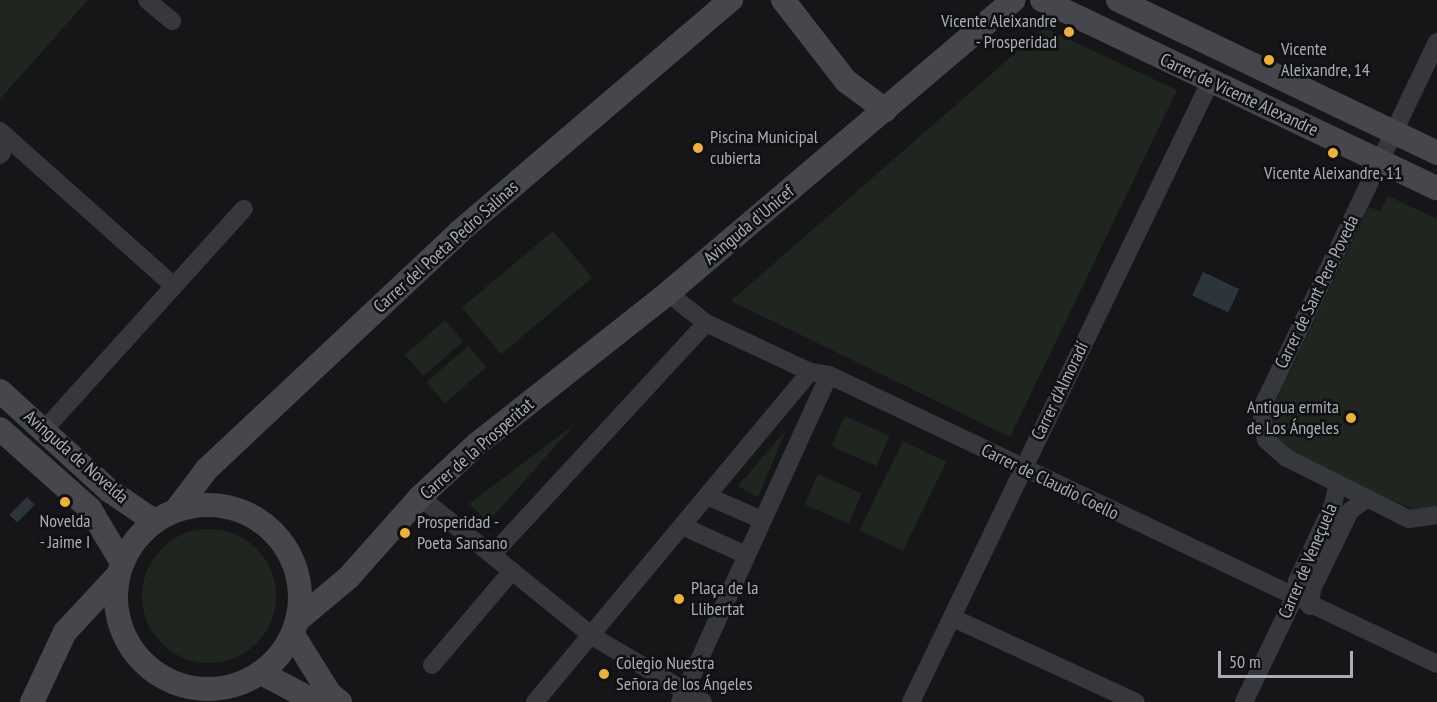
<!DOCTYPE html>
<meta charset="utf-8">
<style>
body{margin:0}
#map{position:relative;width:1437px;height:702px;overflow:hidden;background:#161618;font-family:"PT Sans Narrow",sans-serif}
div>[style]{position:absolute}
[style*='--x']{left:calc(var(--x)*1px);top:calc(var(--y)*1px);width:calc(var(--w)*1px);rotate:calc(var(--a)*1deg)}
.green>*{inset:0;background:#1e261f;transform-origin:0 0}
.round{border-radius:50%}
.water>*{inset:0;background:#2c353c;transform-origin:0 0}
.street>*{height:18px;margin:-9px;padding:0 9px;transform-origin:9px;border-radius:9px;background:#37383d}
.secondary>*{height:24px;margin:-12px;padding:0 12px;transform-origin:12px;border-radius:12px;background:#45474d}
.secondary>.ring{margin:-12px;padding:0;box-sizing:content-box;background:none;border:24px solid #45474d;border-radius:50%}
.dots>*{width:16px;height:16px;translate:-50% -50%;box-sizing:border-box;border:3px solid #111113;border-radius:50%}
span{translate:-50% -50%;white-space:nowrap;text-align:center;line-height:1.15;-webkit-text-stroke:5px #111113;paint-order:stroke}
.poi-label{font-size:18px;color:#a8adb8}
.right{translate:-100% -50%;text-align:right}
.left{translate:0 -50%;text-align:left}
.street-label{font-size:18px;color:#a8adb8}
.scale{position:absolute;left:1218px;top:651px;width:135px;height:27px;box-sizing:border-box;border:3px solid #a8adb8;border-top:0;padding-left:8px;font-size:18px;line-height:21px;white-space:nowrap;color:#a8adb8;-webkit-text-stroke:4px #111113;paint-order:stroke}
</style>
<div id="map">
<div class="green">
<i style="clip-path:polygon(0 0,88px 0,0 99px)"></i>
<i style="clip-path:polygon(1044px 28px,1177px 90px,1010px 437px,731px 301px)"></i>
<i style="clip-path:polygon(1388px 196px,1437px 219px,1437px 510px,1421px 513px,1284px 451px,1269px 428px,1271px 411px,1369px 207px,1380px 211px)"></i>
<i style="left:553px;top:231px;width:61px;height:119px;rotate:50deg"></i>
<i style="left:445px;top:320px;width:28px;height:53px;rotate:49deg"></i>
<i style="left:468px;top:346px;width:28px;height:55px;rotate:49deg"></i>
<i style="left:845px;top:416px;width:49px;height:33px;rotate:24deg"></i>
<i style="clip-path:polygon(575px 424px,488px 522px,469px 504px)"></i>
<i style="clip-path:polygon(786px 430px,758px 497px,738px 486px)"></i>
<i style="left:903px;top:441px;width:48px;height:99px;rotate:26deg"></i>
<i style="left:818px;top:474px;width:48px;height:33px;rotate:24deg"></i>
<i class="round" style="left:142px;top:529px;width:134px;height:134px"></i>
</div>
<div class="water">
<i style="left:1203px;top:272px;width:40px;height:26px;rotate:25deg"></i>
<i style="left:27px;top:497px;width:11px;height:25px;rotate:45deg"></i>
</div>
<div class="street">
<i style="--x:147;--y:0;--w:33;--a:40"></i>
<i style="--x:1437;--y:42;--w:407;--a:115.6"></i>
<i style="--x:1261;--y:409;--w:31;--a:81"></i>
<i style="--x:1266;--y:440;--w:28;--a:41"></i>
<i style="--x:1287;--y:458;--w:136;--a:26.6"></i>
<i style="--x:1409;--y:519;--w:28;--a:-8"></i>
<i style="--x:0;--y:131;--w:230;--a:41.7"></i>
<i style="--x:0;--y:155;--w:3;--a:-45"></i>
<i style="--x:668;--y:293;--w:48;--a:38.3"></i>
<i style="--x:706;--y:323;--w:115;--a:25.2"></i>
<i style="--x:810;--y:372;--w:19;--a:9"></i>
<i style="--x:829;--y:375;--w:673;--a:25.42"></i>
<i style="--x:44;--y:430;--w:298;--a:-47.9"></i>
<i style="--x:707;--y:496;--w:60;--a:23.6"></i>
<i style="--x:420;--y:497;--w:221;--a:38.9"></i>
<i style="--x:592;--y:636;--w:129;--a:30.7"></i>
<i style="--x:682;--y:526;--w:70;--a:24.4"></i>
<i style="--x:493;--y:554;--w:314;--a:-47.3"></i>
<i style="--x:1310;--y:606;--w:17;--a:-83"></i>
<i style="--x:1312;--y:589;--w:87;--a:-64"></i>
<i style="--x:1350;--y:511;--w:21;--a:-37"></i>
<i style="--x:953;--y:618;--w:201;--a:24.7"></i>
<i style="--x:432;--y:665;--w:123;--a:-49.6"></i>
<i style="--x:535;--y:702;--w:430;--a:-50.2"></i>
<i style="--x:680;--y:702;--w:359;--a:-65.5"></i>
<i style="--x:911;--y:702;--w:691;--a:-64.25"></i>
<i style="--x:1244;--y:702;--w:115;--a:-64.3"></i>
<i style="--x:1294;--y:598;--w:17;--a:-80"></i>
<i style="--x:1297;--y:581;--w:84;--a:-64.7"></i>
<i style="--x:1333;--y:505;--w:22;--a:-77"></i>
</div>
<div class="secondary">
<i style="--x:783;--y:0;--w:103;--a:52.1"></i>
<i style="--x:846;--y:81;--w:49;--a:36.6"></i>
<i style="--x:1042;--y:0;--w:437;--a:25.5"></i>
<i style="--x:1118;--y:0;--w:354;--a:25.6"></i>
<i style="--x:0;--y:391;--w:149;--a:42.3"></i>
<i style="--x:110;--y:491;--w:53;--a:34.3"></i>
<i style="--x:0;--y:429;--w:120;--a:41.6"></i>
<i style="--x:90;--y:509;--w:61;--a:59.2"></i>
<i class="ring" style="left:116px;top:505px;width:160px;height:160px"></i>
<i style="--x:176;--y:510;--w:51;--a:-52.9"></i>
<i style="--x:207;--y:469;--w:346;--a:-43.2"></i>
<i style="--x:459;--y:232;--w:358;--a:-40.5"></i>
<i style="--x:299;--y:619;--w:65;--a:-40"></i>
<i style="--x:349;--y:577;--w:107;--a:-48.4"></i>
<i style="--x:420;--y:497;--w:78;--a:-42.9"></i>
<i style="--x:477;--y:444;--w:243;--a:-38.3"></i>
<i style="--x:668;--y:293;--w:453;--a:-40.3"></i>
<i style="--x:293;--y:635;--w:70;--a:57.9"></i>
<i style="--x:330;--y:694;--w:13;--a:39"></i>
<i style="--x:263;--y:674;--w:60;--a:27.8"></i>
<i style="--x:32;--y:702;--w:77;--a:-64.8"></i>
<i style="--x:65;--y:632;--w:78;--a:-47.1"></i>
</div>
<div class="dots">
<i style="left:1069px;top:32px;background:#f2b134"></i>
<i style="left:1269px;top:60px;background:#f2b134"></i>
<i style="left:698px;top:148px;background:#f2b134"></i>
<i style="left:1333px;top:153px;background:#f2b134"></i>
<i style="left:1351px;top:418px;background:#f2b134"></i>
<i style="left:65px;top:502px;background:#f2b134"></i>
<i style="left:405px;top:533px;background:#f2b134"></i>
<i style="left:679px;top:599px;background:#f2b134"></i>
<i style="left:604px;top:674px;background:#f2b134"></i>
</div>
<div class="poi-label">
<span class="right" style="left:1057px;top:32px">Vicente Aleixandre<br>- Prosperidad</span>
<span class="left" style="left:1281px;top:60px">Vicente<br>Aleixandre, 14</span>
<span class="left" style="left:710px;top:148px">Piscina Municipal<br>cubierta</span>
<span style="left:1333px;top:173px">Vicente Aleixandre, 11</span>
<span class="right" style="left:1339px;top:418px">Antigua ermita<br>de Los Ángeles</span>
<span style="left:65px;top:532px">Novelda<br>- Jaime I</span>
<span class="left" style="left:417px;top:533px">Prosperidad -<br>Poeta Sansano</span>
<span class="left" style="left:691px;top:599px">Plaça de la<br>Llibertat</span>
<span class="left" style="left:616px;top:674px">Colegio Nuestra<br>Señora de los Ángeles</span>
</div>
<div class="street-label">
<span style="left:1239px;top:95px;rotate:25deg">Carrer de Vicente Alexandre</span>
<span style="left:749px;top:225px;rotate:-40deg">Avinguda d'Unicef</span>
<span style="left:446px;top:247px;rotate:-42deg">Carrer del Poeta Pedro Salinas</span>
<span style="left:1317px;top:292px;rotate:-64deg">Carrer de Sant Pere Poveda</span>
<span style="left:1060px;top:391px;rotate:-64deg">Carrer d'Almoradí</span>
<span style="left:477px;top:449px;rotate:-41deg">Carrer de la Prosperitat</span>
<span style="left:76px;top:457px;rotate:41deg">Avinguda de Novelda</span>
<span style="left:1050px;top:482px;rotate:26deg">Carrer de Claudio Coello</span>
<span style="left:1308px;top:561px;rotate:-67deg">Carrer de Veneçuela</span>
</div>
<div class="scale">50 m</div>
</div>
